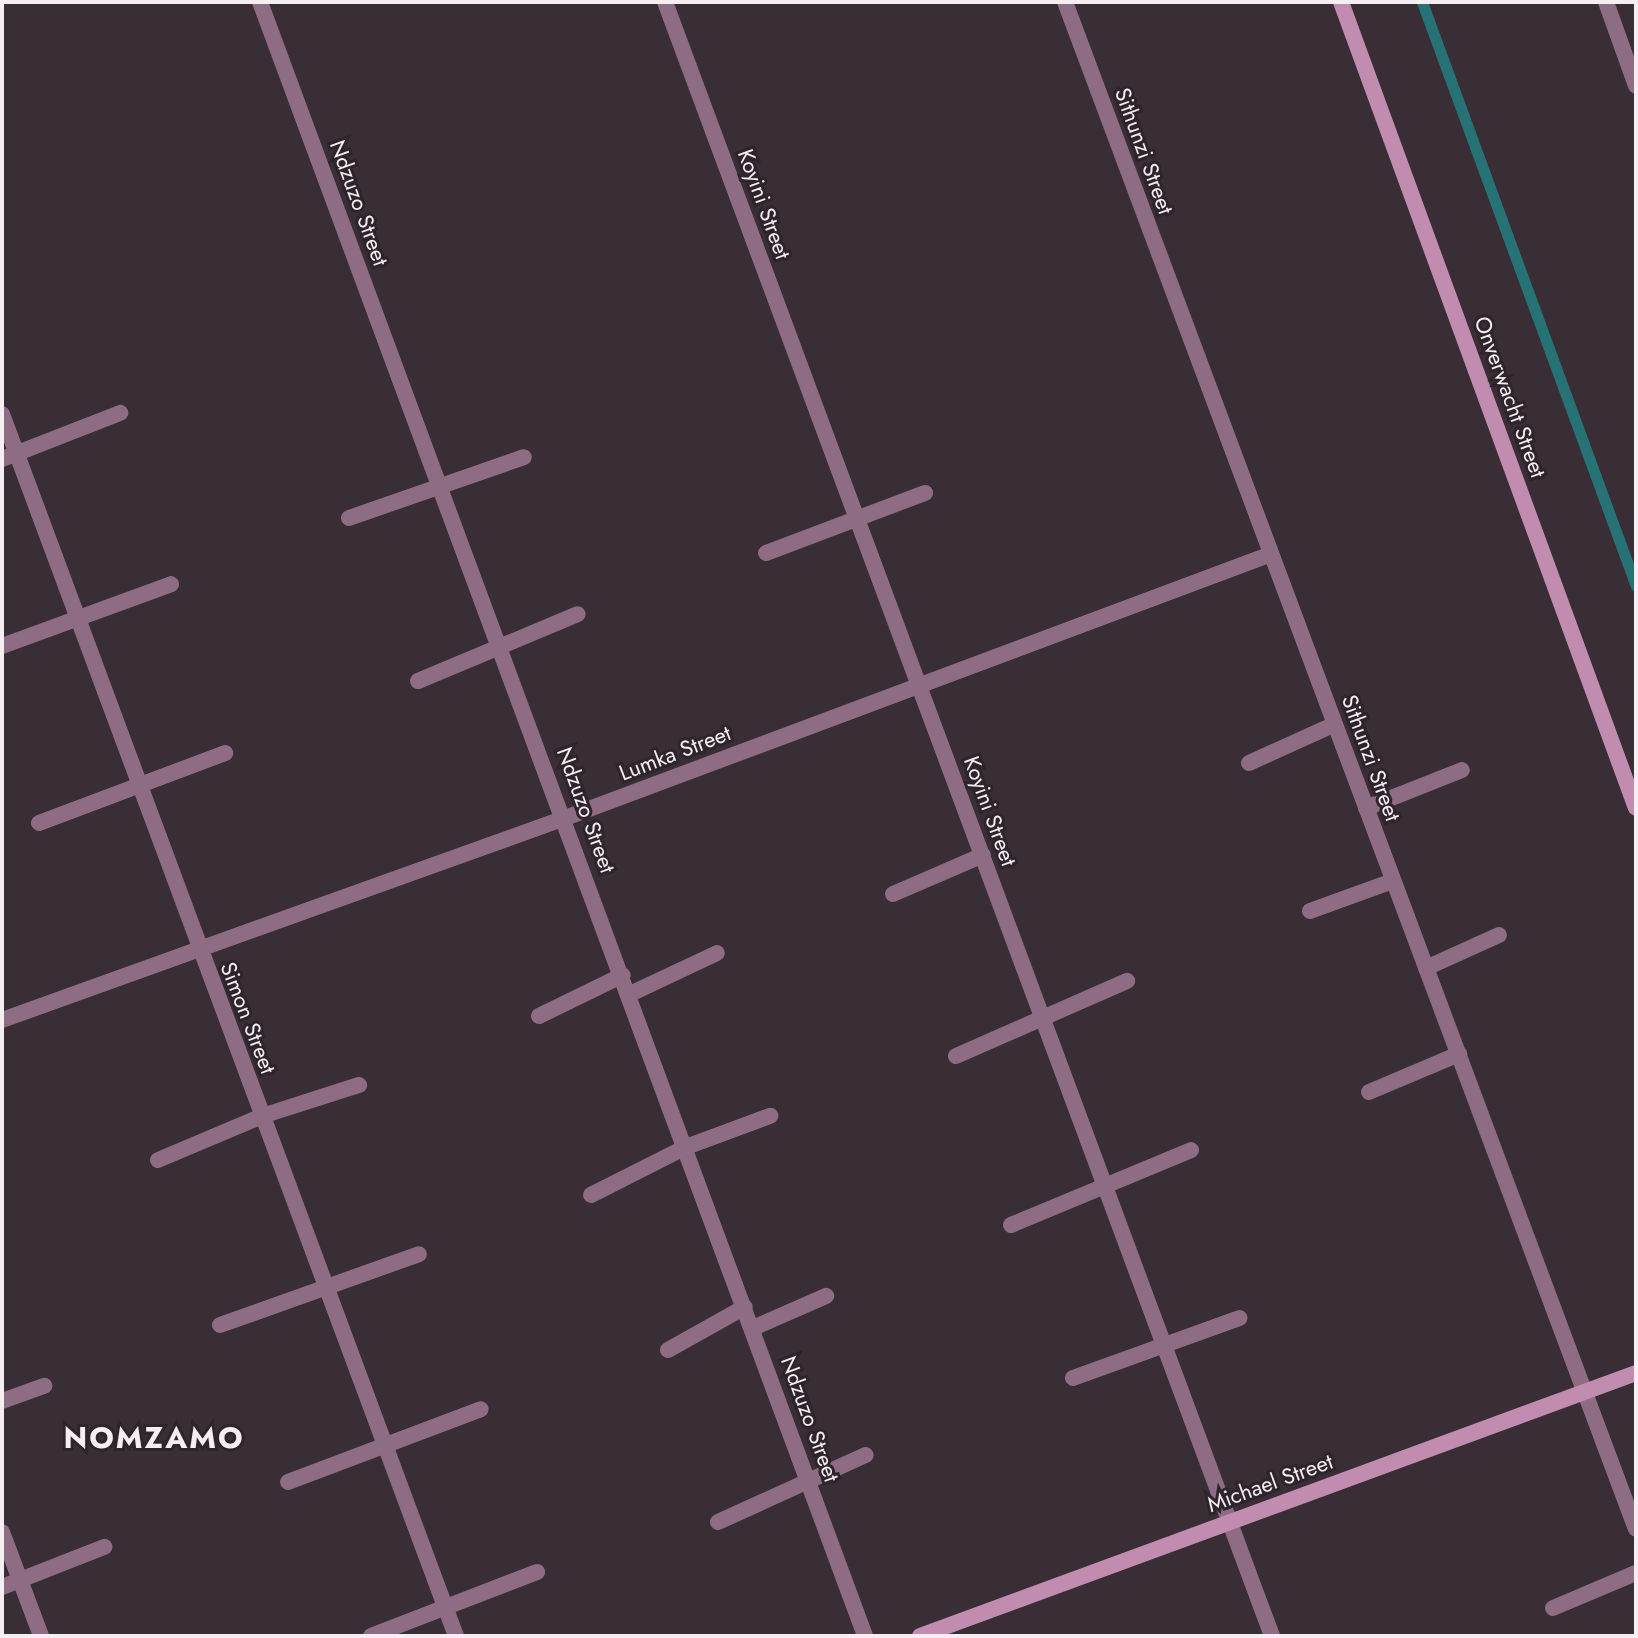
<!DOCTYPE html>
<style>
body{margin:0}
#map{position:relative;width:1638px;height:1638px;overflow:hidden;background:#392e35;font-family:Jost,sans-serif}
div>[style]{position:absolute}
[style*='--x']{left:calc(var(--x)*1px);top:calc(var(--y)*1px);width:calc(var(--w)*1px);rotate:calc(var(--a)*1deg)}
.stream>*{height:11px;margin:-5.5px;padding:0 5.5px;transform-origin:5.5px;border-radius:5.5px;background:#277275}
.street>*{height:16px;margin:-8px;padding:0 8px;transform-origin:8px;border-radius:8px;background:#8e6c83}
.secondary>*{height:16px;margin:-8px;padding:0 8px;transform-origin:8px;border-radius:8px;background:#c28cb1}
span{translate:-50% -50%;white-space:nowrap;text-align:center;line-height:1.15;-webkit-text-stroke:6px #2e242b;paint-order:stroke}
.street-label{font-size:22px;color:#f5eef2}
.district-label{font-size:30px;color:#f5eef2;font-weight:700;letter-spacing:2px}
.frame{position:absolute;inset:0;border:4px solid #f5eef2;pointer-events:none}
</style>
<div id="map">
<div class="stream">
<i style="--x:1422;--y:2;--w:622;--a:69.88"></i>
</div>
<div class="street">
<i style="--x:260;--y:2;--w:1742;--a:69.68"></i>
<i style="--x:665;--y:2;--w:1743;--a:69.62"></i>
<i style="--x:1065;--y:2;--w:1630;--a:69.5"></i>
<i style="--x:1606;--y:2;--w:89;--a:70.3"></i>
<i style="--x:2;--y:414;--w:1304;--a:69.62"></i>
<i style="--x:2;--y:459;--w:127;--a:-21.3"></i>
<i style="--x:349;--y:518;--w:185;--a:-19.2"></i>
<i style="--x:766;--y:553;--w:170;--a:-20.7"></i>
<i style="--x:2;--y:646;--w:180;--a:-20.1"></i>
<i style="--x:418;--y:681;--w:173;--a:-22.7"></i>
<i style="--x:1249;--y:763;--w:94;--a:-24.4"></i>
<i style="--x:1366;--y:808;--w:103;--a:-21.6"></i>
<i style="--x:39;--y:823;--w:199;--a:-20.6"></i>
<i style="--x:893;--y:894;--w:98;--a:-23.4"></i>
<i style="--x:1310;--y:911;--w:88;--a:-19.9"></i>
<i style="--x:1426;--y:968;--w:80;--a:-24.3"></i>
<i style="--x:630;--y:994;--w:96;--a:-25.2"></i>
<i style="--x:539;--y:1016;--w:93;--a:-26"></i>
<i style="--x:2;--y:1020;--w:598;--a:-19.74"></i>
<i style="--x:565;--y:818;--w:754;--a:-20.5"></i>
<i style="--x:956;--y:1056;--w:187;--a:-23.7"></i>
<i style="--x:1369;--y:1092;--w:98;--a:-22.9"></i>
<i style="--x:158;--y:1160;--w:113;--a:-22.9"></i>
<i style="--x:262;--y:1116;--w:102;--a:-17.7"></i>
<i style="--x:591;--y:1195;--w:106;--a:-26.8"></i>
<i style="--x:686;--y:1147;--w:90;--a:-20.3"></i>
<i style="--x:1011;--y:1225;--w:195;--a:-22.6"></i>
<i style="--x:220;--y:1325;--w:211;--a:-19.6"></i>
<i style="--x:753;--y:1328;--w:80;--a:-23.7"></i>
<i style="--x:668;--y:1350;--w:88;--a:-29.2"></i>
<i style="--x:1073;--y:1378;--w:177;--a:-19.8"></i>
<i style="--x:2;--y:1401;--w:45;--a:-19.7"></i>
<i style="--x:288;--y:1482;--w:206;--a:-20.7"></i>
<i style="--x:718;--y:1522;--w:162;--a:-24.4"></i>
<i style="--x:2;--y:1532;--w:111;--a:69.4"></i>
<i style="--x:2;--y:1587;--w:110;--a:-21.4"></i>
<i style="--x:1553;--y:1608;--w:90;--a:-22.9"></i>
<i style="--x:371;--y:1636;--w:178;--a:-21.1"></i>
</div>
<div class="secondary">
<i style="--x:1341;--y:2;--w:858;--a:69.9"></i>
<i style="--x:920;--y:1636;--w:763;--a:-20.17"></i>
</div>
<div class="street-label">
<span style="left:1144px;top:151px;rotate:70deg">Sithunzi Street</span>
<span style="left:359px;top:203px;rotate:70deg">Ndzuzo Street</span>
<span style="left:764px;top:204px;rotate:70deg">Koyini Street</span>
<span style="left:1510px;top:397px;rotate:70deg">Onverwacht Street</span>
<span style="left:675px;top:753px;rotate:-21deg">Lumka Street</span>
<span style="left:1371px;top:758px;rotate:70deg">Sithunzi Street</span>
<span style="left:586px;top:810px;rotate:70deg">Ndzuzo Street</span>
<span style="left:990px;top:811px;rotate:70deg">Koyini Street</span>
<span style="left:248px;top:1018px;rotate:69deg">Simon Street</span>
<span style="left:810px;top:1419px;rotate:70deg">Ndzuzo Street</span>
<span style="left:1270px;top:1483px;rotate:-20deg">Michael Street</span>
</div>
<div class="district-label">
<span style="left:154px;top:1438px">NOMZAMO</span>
</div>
<div class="frame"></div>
</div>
